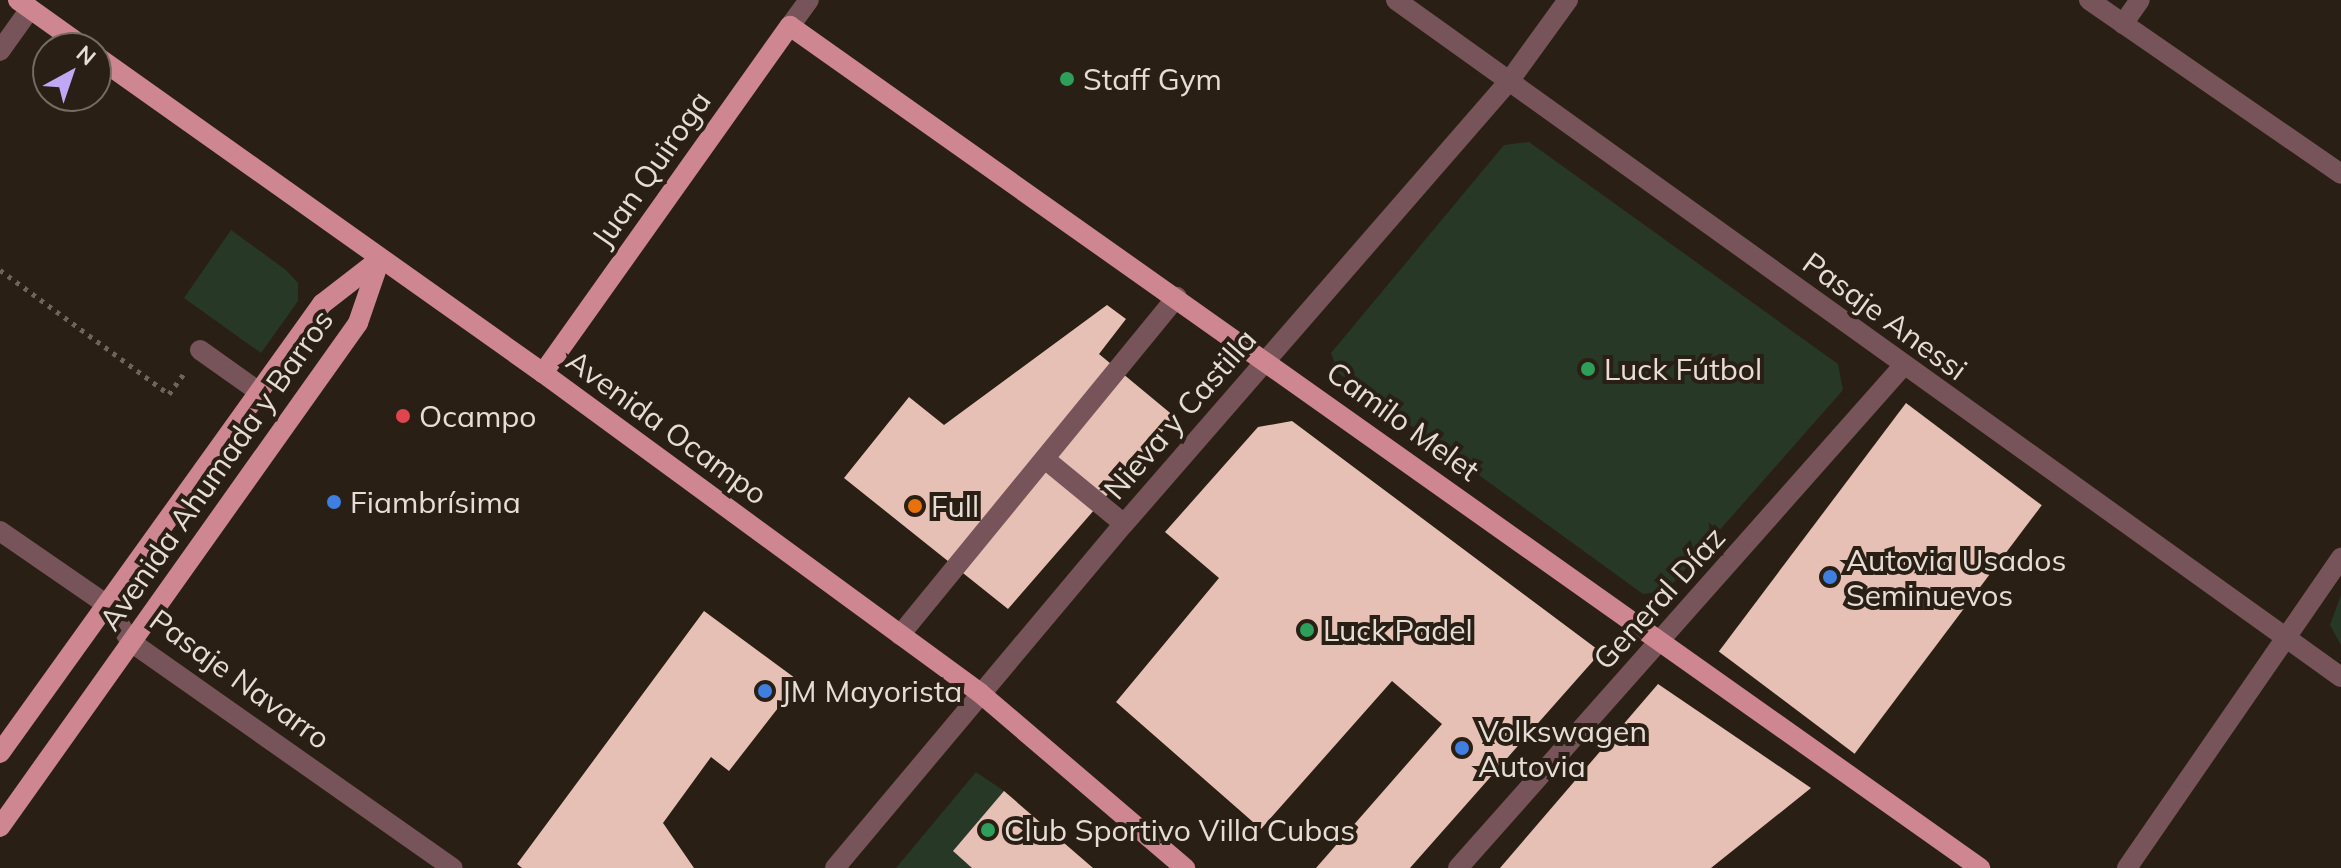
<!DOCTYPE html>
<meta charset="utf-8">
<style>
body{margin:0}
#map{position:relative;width:2341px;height:868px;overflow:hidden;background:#2a1f14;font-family:Mulish,sans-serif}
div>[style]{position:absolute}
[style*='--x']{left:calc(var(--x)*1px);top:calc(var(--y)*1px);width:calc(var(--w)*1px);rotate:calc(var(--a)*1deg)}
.green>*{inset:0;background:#273827}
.building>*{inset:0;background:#e6c0b5;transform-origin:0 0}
.path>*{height:5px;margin-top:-2.5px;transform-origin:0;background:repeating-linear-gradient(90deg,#6e645a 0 4px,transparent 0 10px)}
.minor>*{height:20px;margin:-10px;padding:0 10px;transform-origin:10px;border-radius:10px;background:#775459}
.major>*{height:20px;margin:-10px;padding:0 10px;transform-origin:10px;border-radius:10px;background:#ce8691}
.dots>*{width:22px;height:22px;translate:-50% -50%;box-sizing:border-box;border:4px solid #2a1f14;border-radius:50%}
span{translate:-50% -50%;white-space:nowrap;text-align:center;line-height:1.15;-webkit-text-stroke:8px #2a1f14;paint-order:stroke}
.poi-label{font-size:30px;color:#e5ddd6}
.left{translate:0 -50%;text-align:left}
.street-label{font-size:30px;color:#e5ddd6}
.north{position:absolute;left:32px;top:32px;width:80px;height:80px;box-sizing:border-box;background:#2a1f14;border:2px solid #756b62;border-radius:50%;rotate:40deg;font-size:22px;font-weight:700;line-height:32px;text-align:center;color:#e5ddd6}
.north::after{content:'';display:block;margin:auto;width:28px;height:36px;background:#bfa8f4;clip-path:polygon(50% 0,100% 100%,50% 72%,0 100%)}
</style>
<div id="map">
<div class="green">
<i style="clip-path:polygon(1529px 142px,1838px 364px,1843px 390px,1666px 591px,1643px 594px,1338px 373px,1331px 353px,1504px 145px)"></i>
<i style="clip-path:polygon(231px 230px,286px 270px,298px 283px,298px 301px,261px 353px,184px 298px)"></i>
<i style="clip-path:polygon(2341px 595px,2341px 645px,2330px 625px)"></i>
<i style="clip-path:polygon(976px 772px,1004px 791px,1093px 868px,896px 868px)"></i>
</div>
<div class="building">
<i style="clip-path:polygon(1107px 305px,1126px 319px,1099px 354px,1175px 417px,1008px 609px,844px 478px,909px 397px,944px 425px)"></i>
<i style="left:1906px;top:403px;width:170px;height:311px;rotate:37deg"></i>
<i style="clip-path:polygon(1292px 421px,1601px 652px,1410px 868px,1316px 868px,1442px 724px,1392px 681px,1261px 829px,1116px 702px,1219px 578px,1165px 532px,1258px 427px)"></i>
<i style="clip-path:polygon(704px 611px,799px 681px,729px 771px,711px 757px,663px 823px,694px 868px,522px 868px,517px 864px)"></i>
<i style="clip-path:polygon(1658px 684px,1811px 788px,1711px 868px,1500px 868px)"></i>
<i style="clip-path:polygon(1004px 791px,1093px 868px,972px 868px,953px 851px)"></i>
</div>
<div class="path">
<i style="--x:0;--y:270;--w:210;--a:36.3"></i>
<i style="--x:169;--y:394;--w:26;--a:-54"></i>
</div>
<div class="minor">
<i style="--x:1396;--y:0;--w:1162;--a:35.62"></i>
<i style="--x:2089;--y:0;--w:306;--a:34.6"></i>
<i style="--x:2123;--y:24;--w:29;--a:-55"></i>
<i style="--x:790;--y:26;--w:32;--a:-54"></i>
<i style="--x:0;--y:51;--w:52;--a:-54.5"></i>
<i style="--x:200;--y:350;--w:72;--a:35.4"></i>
<i style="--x:1045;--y:459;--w:102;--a:39.4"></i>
<i style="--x:0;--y:531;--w:129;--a:34.6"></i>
<i style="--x:106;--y:604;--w:45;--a:56.7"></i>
<i style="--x:131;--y:642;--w:393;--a:35.1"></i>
<i style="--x:900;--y:635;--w:437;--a:-50.7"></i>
<i style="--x:835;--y:868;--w:449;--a:-50"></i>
<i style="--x:1124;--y:524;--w:588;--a:-49"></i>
<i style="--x:1510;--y:80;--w:99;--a:-54.1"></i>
<i style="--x:1458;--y:868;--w:671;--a:-48.44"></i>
<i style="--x:2127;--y:868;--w:377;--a:-55.4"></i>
</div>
<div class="major">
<i style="--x:18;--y:0;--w:82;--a:35.6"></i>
<i style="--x:96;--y:56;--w:548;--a:35.34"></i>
<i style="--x:543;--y:373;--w:542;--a:36.21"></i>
<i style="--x:980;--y:693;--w:270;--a:40.5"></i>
<i style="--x:543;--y:373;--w:426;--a:-54.6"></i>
<i style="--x:790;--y:26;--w:1458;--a:35.28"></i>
<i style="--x:0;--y:753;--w:553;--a:-54.35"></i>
<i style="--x:322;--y:304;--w:73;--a:-37.8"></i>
<i style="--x:0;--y:827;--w:618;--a:-54.61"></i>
<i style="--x:358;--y:323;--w:68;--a:-71"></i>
</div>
<div class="dots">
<i style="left:1067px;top:79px;background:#2e9e5b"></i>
<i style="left:1588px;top:369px;background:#2e9e5b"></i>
<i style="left:403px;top:416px;background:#e0444e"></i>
<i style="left:334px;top:502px;background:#3f7fe0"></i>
<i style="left:915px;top:506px;background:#e8710a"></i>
<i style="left:1830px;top:577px;background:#3f7fe0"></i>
<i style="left:1307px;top:630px;background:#2e9e5b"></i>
<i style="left:765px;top:691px;background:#3f7fe0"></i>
<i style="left:1462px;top:748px;background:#3f7fe0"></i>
<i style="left:988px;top:830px;background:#2e9e5b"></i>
</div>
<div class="poi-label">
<span class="left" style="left:1083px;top:79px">Staff Gym</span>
<span class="left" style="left:1604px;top:369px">Luck Fútbol</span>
<span class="left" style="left:419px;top:416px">Ocampo</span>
<span class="left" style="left:350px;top:502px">Fiambrísima</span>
<span class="left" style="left:931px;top:506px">Full</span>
<span class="left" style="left:1846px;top:577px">Autovia Usados<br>Seminuevos</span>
<span class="left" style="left:1323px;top:630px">Luck Padel</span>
<span class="left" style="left:781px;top:691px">JM Mayorista</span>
<span class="left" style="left:1478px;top:748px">Volkswagen<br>Autovia</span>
<span class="left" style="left:1004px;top:830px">Club Sportivo Villa Cubas</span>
</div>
<div class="street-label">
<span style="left:651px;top:169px;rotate:-55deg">Juan Quiroga</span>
<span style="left:1885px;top:316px;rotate:36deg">Pasaje Anessi</span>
<span style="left:1180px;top:414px;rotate:-49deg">Nieva y Castilla</span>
<span style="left:1403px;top:421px;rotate:36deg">Camilo Melet</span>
<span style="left:667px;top:427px;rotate:36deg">Avenida Ocampo</span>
<span style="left:216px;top:470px;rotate:-55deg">Avenida Ahumada y Barros</span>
<span style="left:1659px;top:598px;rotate:-48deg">General Díaz</span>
<span style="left:240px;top:679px;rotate:36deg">Pasaje Navarro</span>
</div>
<div class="north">N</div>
</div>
